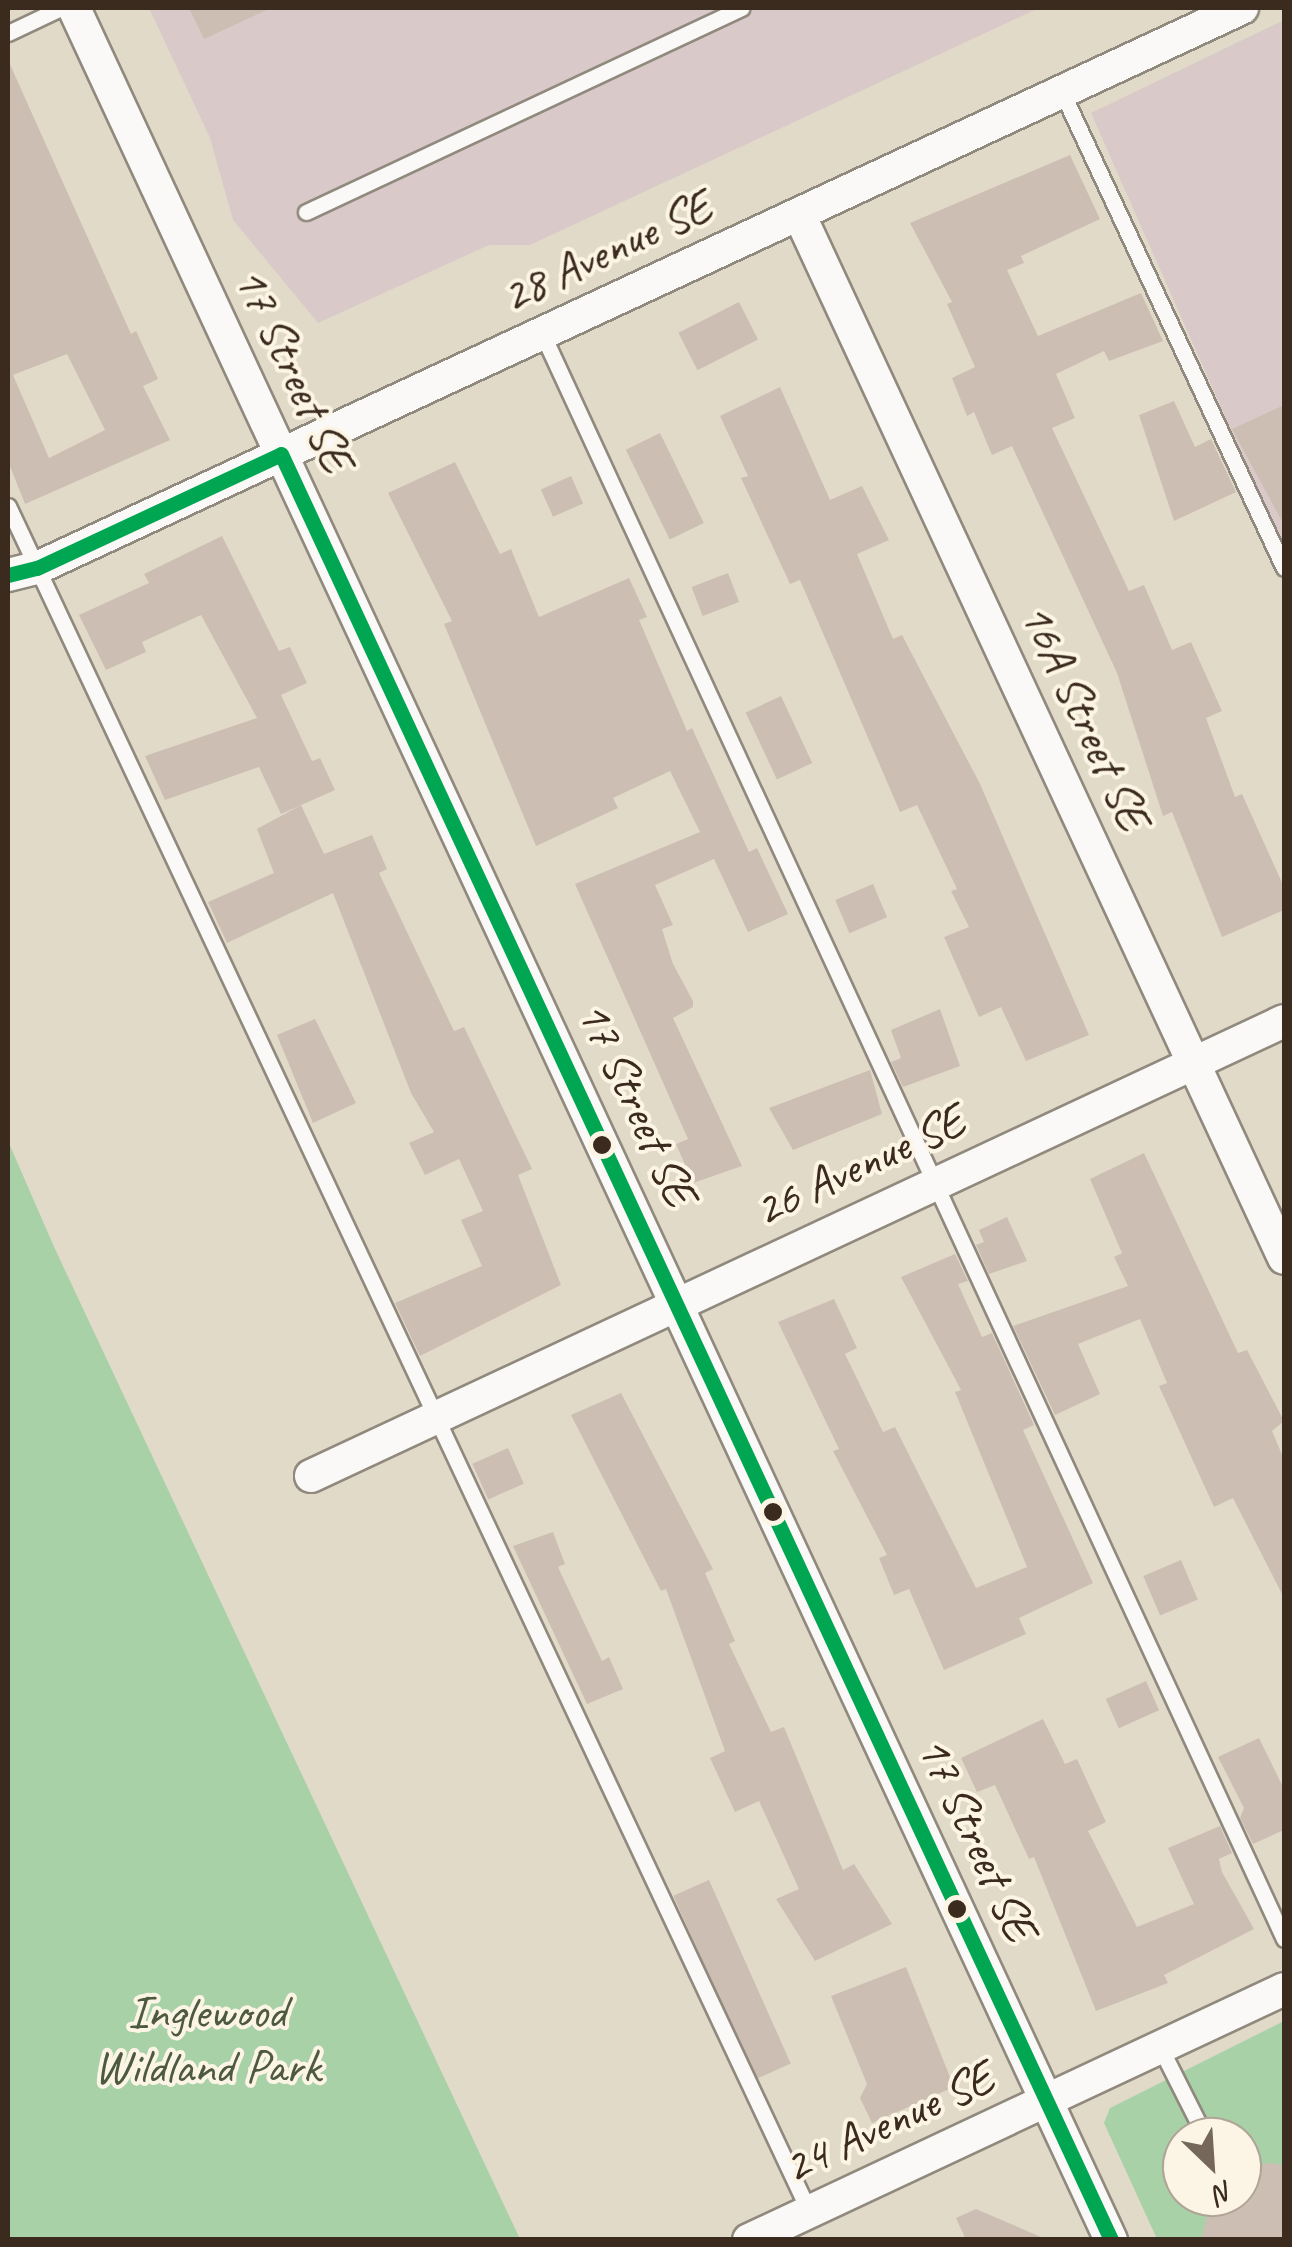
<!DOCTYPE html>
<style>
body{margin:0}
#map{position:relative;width:1292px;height:2247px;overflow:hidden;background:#e2dac8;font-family:Caveat,sans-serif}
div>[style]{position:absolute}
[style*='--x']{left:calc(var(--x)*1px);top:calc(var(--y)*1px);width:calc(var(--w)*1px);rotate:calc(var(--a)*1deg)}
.industrial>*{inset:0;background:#d9cac9}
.green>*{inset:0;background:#a8d1a7}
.building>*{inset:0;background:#cdbeb4;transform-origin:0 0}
.roads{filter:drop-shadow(2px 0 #90897d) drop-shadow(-2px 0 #90897d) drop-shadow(0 2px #90897d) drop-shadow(0 -2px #90897d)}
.lane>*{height:15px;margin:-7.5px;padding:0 7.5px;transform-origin:7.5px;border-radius:7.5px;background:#fbf9f7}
.street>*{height:32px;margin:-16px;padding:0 16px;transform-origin:16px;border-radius:16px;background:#fbf9f7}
.bus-1>*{height:15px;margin:-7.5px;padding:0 7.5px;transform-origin:7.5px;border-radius:7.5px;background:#00a651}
.dots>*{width:28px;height:28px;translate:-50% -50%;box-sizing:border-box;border:5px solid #fcf5e5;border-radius:50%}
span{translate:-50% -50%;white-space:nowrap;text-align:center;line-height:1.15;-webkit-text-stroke:8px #fcf5e5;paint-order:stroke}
.street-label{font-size:48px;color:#3b2a1e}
.park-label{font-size:48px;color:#4d5a3f}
.frame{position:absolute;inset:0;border:10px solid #3b2a1e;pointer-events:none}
.north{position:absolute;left:1162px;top:2117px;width:100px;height:100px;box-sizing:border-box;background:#fcf5e5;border:2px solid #afa495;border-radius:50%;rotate:155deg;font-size:28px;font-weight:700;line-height:40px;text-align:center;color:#3b2a1e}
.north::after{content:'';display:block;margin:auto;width:35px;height:45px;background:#75685a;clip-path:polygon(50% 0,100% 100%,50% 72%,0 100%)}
</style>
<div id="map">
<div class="industrial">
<i style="clip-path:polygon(149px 8px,1039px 8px,530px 245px,489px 245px,318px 323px,233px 220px,210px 138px)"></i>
<i style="clip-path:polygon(1284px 20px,1284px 550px,1091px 113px)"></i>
</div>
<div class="green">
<i style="clip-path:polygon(8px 1141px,55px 1249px,520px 2239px,8px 2239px)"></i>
<i style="clip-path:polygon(evenodd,1284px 2021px,1284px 2239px,1157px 2239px,1104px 2123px,1110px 2108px,1284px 2021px,1182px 2137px,1242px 2137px,1242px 2197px,1182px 2197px,1182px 2137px)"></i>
</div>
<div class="building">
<i style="clip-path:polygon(189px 8px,271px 8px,204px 39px)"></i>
<i style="clip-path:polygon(evenodd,8px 60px,131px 334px,136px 331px,158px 379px,143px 386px,170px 440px,25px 504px,8px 461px,8px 60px,67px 354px,105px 430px,49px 458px,13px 375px,67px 354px)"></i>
<i style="clip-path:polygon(1070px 155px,1100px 219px,1021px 256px,1024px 263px,1007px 270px,1038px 336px,1141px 293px,1163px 341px,1109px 361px,1104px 351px,1056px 374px,1075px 418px,1052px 428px,1129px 591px,1144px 585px,1172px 650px,1191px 642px,1222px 711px,1206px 718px,1235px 797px,1242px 794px,1284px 887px,1284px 910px,1222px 937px,1172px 812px,1163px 816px,1117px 673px,1012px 446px,992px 455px,974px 412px,967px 416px,952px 378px,975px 367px,947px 304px,952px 302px,910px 223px)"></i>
<i style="left:739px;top:302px;width:42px;height:68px;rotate:63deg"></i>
<i style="clip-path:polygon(780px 387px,830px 500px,862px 486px,889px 540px,857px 554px,893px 639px,902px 635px,980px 784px,1089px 1035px,1026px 1061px,1001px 1007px,979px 1017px,944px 937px,969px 927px,951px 891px,957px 889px,917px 805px,900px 812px,800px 580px,790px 584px,741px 478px,748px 476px,720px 416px)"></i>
<i style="clip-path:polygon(1174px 401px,1195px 447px,1211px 439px,1236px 492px,1174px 521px,1139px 415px)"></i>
<i style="clip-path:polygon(1284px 405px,1284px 525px,1232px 429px)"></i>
<i style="left:660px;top:433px;width:100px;height:38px;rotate:64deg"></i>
<i style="clip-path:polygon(455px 462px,500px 554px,511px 549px,539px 617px,629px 578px,647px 617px,639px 620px,687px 731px,692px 728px,749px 852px,757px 848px,788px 914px,748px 932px,714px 859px,655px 885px,673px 925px,662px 929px,673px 964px,693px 1001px,693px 1007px,673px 1018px,742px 1166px,693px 1183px,676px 1144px,688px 1139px,575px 884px,700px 832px,670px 771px,613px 798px,618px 808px,536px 846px,444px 624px,452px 621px,388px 493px)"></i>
<i style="left:571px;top:476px;width:30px;height:33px;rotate:66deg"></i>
<i style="clip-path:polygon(222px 536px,279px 651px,290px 647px,307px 683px,281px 695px,312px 761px,320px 758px,335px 790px,281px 814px,259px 767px,165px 800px,145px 756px,257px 718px,201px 615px,142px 642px,146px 652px,106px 670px,79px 615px,149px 583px,144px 574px)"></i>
<i style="left:728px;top:573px;width:31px;height:39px;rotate:69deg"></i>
<i style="left:781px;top:696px;width:74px;height:39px;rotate:65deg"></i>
<i style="clip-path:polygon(301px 805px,324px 854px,372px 835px,387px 869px,379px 873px,454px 1031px,464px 1027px,532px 1169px,518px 1175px,561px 1285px,420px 1356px,395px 1303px,482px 1266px,461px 1220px,483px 1211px,459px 1159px,425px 1175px,409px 1143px,434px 1132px,411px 1093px,333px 893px,227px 943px,208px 902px,274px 873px,257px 829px)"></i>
<i style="left:873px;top:884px;width:36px;height:41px;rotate:67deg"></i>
<i style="clip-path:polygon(940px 1009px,960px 1066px,903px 1087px,891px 1062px,901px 1058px,891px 1030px)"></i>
<i style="clip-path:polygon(315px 1019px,356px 1103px,313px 1123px,277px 1035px)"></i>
<i style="clip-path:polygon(870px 1070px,882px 1114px,793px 1150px,769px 1108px)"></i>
<i style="clip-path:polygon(1144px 1153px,1238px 1353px,1247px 1350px,1284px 1421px,1272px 1431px,1284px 1459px,1284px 1598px,1233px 1498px,1214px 1507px,1159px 1386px,1167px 1383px,1140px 1319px,1078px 1344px,1100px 1394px,1055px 1415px,1013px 1326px,1128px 1286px,1114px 1257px,1122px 1253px,1090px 1179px)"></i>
<i style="clip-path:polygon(1007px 1217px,1027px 1261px,989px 1274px,976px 1245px,984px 1242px,979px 1230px)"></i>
<i style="clip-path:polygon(955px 1254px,968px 1281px,958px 1284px,982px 1337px,992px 1333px,1034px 1425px,1023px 1430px,1093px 1583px,1019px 1618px,1026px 1634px,944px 1670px,909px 1589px,894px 1595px,879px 1558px,887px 1555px,833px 1451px,839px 1449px,778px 1322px,834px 1299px,857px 1348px,845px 1354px,883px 1432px,895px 1427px,976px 1588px,1027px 1567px,955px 1392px,961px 1390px,901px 1277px)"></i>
<i style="clip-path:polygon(621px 1393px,713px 1569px,705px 1573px,735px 1641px,729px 1644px,771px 1732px,784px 1727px,843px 1870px,854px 1864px,892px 1924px,815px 1961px,776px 1899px,799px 1889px,759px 1801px,735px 1812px,710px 1758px,725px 1751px,666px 1589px,661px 1591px,571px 1415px)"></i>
<i style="left:508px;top:1448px;width:39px;height:39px;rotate:66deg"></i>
<i style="clip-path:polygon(553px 1532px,565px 1564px,558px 1567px,602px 1661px,609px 1657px,623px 1689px,587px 1704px,513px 1546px)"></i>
<i style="left:1181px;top:1560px;width:43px;height:41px;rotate:67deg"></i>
<i style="left:1146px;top:1681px;width:32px;height:44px;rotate:66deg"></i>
<i style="clip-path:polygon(1043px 1719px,1065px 1764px,1077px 1759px,1106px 1822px,1088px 1831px,1137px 1927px,1194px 1904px,1168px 1848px,1220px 1826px,1232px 1853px,1219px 1859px,1222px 1872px,1254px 1929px,1164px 1975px,1168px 1983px,1096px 2011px,1034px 1857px,1029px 1859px,995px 1785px,977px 1792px,961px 1758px)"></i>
<i style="clip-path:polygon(1259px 1738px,1284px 1789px,1284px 1830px,1253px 1844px,1240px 1818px,1244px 1808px,1218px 1757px)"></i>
<i style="left:709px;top:1880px;width:201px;height:39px;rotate:66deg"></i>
<i style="clip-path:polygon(906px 1967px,954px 2087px,872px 2123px,860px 2098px,867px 2084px,831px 1996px)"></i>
<i style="clip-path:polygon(1268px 2163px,1284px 2165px,1284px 2240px,1201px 2240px,1212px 2197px,1242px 2197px,1242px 2170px)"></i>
<i style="clip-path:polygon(976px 2209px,1048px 2240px,966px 2240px,956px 2218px)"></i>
</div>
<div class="roads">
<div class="lane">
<i style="--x:8;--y:33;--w:59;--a:-25.3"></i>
<i style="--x:1062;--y:92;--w:525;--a:65"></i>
<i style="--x:306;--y:212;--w:481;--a:-25.1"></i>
<i style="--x:542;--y:333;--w:1769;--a:65.2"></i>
<i style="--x:8;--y:506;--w:1884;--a:64.84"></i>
<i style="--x:1160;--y:2047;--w:95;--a:63.2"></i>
</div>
<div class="street">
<i style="--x:74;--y:8;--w:2461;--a:65.08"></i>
<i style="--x:799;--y:214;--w:1151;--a:65.08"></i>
<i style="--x:8;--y:575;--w:30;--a:-14"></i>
<i style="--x:37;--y:568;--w:1329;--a:-24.93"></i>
<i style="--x:311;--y:1476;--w:1074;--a:-25.06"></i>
<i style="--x:749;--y:2240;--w:591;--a:-25.13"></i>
</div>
</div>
<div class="bus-1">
<i style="--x:281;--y:454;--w:1969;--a:65.07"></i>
<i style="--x:8;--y:575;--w:30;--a:-14"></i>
<i style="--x:37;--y:568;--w:269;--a:-25"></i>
</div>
<div class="dots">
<i style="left:602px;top:1145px;background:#3b2a1e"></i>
<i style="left:773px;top:1512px;background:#3b2a1e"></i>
<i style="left:957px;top:1909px;background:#3b2a1e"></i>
</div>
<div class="street-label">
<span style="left:606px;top:251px;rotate:-25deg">28 Avenue SE</span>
<span style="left:294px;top:369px;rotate:65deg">17 Street SE</span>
<span style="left:1085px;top:716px;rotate:65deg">16A Street SE</span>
<span style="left:637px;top:1103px;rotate:65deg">17 Street SE</span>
<span style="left:859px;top:1165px;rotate:-25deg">26 Avenue SE</span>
<span style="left:977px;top:1838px;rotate:65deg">17 Street SE</span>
<span style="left:888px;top:2122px;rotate:-25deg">24 Avenue SE</span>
</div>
<div class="park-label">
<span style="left:207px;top:2039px">Inglewood<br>Wildland Park</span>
</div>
<div class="frame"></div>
<div class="north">N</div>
</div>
